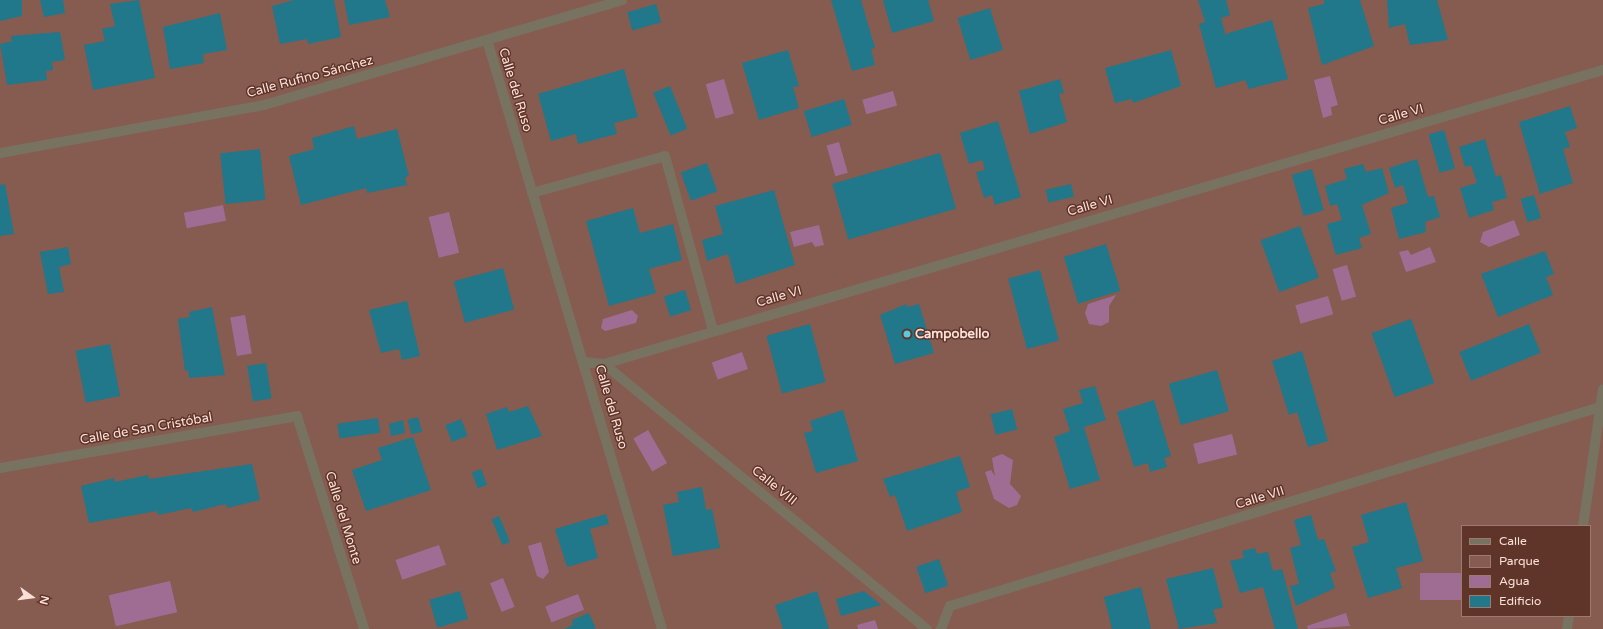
<!DOCTYPE html>
<meta charset="utf-8">
<style>
body{margin:0}
#map{position:relative;width:1603px;height:629px;overflow:hidden;background:#5f3429;font-family:"Varela Round",sans-serif}
div>[style]{position:absolute}
[style*='--x']{left:calc(var(--x)*1px);top:calc(var(--y)*1px);width:calc(var(--w)*1px);rotate:calc(var(--a)*1deg)}
.green>*{inset:0;background:#865b50}
.water>*{inset:0;background:#9f6d94;transform-origin:0 0}
.building>*{inset:0;background:#21788a;transform-origin:0 0}
.minor>*{height:10px;margin:-5px;padding:0 5px;transform-origin:5px;border-radius:5px;background:#787360}
.dots>*{width:11px;height:11px;translate:-50% -50%;box-sizing:border-box;border:2px solid #5f3429;border-radius:50%}
span{translate:-50% -50%;white-space:nowrap;text-align:center;line-height:1.15;-webkit-text-stroke:3px #5f3429;paint-order:stroke}
.street-label{font-size:13px;color:#fce0d8}
.poi-label{font-size:13px;color:#fce0d8;font-weight:700}
.left{translate:0 -50%;text-align:left}
.legend{position:absolute;left:1461px;top:525px;width:130px;height:92px;box-sizing:border-box;background:#5f3429;border:1px solid #9e796f;margin:0;padding:5px 7px;list-style:none;font-size:12px;color:#fce0d8}
.legend li{display:flex;align-items:center;gap:8px;height:20px}
.legend b{width:20px;border:1px solid #9e796f}
.north{position:absolute;left:12px;top:577px;width:40px;height:40px;-webkit-text-stroke:3px #5f3429;paint-order:stroke;rotate:104deg;font-size:11px;font-weight:700;line-height:16px;text-align:center;color:#fce0d8}
.north::after{content:'';display:block;margin:auto;width:14px;height:18px;background:#fce0d8;clip-path:polygon(50% 0,100% 100%,50% 72%,0 100%)}
</style>
<div id="map">
<div class="green">
<i style="clip-path:polygon(evenodd,0 0,1603px 0,1603px 629px,0 629px,0 0,1462px 526px,1590px 526px,1590px 616px,1462px 616px,1462px 526px)"></i>
</div>
<div class="water">
<i style="clip-path:polygon(1330px 76px,1338px 105px,1331px 107px,1332px 115px,1323px 118px,1314px 80px)"></i>
<i style="left:724px;top:79px;width:36px;height:19px;rotate:74deg"></i>
<i style="left:893px;top:91px;width:15px;height:32px;rotate:74deg"></i>
<i style="left:839px;top:142px;width:32px;height:13px;rotate:74deg"></i>
<i style="left:223px;top:205px;width:16px;height:40px;rotate:79deg"></i>
<i style="left:449px;top:212px;width:42px;height:21px;rotate:76deg"></i>
<i style="clip-path:polygon(1514px 220px,1520px 235px,1489px 247px,1480px 242px,1483px 232px)"></i>
<i style="clip-path:polygon(819px 225px,824px 245px,815px 247px,812px 242px,794px 247px,790px 232px)"></i>
<i style="clip-path:polygon(1430px 247px,1436px 262px,1406px 272px,1399px 252px,1408px 250px,1411px 255px)"></i>
<i style="left:1347px;top:265px;width:33px;height:15px;rotate:74deg"></i>
<i style="clip-path:polygon(1116px 295px,1109px 306px,1109px 322px,1101px 326px,1089px 324px,1085px 313px,1088px 304px)"></i>
<i style="left:1328px;top:296px;width:19px;height:34px;rotate:74deg"></i>
<i style="clip-path:polygon(632px 310px,638px 316px,636px 323px,605px 331px,601px 328px,603px 319px)"></i>
<i style="left:245px;top:315px;width:39px;height:15px;rotate:80deg"></i>
<i style="left:742px;top:352px;width:18px;height:32px;rotate:71deg"></i>
<i style="left:648px;top:430px;width:38px;height:17px;rotate:60deg"></i>
<i style="left:1232px;top:434px;width:21px;height:40px;rotate:76deg"></i>
<i style="clip-path:polygon(1002px 454px,1013px 460px,1010px 484px,1021px 496px,1017px 505px,1009px 508px,994px 499px,985px 472px,991px 470px,995px 476px,992px 458px)"></i>
<i style="clip-path:polygon(541px 542px,549px 572px,543px 579px,537px 576px,528px 546px)"></i>
<i style="left:439px;top:545px;width:21px;height:46px;rotate:71deg"></i>
<i style="left:1462px;top:573px;width:27px;height:42px;rotate:90deg"></i>
<i style="left:503px;top:578px;width:31px;height:14px;rotate:68deg"></i>
<i style="left:170px;top:581px;width:32px;height:63px;rotate:77deg"></i>
<i style="left:578px;top:594px;width:17px;height:35px;rotate:69deg"></i>
<i style="clip-path:polygon(1346px 613px,1350px 626px,1308px 629px,1307px 626px)"></i>
<i style="clip-path:polygon(875px 620px,878px 629px,858px 629px,857px 625px)"></i>
</div>
<div class="building">
<i style="clip-path:polygon(0 0,22px 0,22px 16px,0 21px)"></i>
<i style="clip-path:polygon(40px 0,63px 0,65px 13px,44px 17px)"></i>
<i style="clip-path:polygon(139px 0,155px 78px,93px 90px,84px 45px,105px 41px,102px 29px,115px 26px,110px 4px)"></i>
<i style="clip-path:polygon(294px 0,334px 0,341px 37px,308px 44px,307px 39px,280px 44px,272px 6px)"></i>
<i style="clip-path:polygon(344px 0,385px 0,390px 17px,349px 25px)"></i>
<i style="clip-path:polygon(831px 0,861px 0,875px 48px,871px 49px,875px 65px,852px 71px)"></i>
<i style="clip-path:polygon(883px 0,928px 0,934px 21px,892px 33px)"></i>
<i style="clip-path:polygon(1198px 0,1226px 0,1230px 15px,1221px 18px,1225px 33px,1222px 35px,1272px 20px,1288px 79px,1249px 89px,1245px 80px,1216px 88px,1199px 24px,1205px 22px)"></i>
<i style="clip-path:polygon(1324px 0,1360px 0,1374px 46px,1322px 65px,1308px 8px,1324px 4px)"></i>
<i style="clip-path:polygon(1387px 0,1437px 0,1448px 40px,1410px 45px,1405px 24px,1389px 28px)"></i>
<i style="left:656px;top:4px;width:19px;height:30px;rotate:74deg"></i>
<i style="left:990px;top:8px;width:44px;height:34px;rotate:73deg"></i>
<i style="clip-path:polygon(220px 13px,227px 50px,203px 54px,204px 63px,170px 69px,163px 27px)"></i>
<i style="clip-path:polygon(60px 32px,65px 60px,52px 62px,53px 70px,46px 71px,47px 80px,7px 85px,0 44px,12px 41px,11px 36px)"></i>
<i style="clip-path:polygon(788px 50px,799px 86px,793px 87px,799px 108px,759px 120px,742px 63px)"></i>
<i style="clip-path:polygon(1171px 50px,1181px 86px,1133px 103px,1132px 99px,1115px 103px,1105px 68px)"></i>
<i style="clip-path:polygon(624px 69px,638px 117px,614px 123px,617px 134px,578px 144px,576px 134px,551px 141px,538px 94px)"></i>
<i style="clip-path:polygon(1060px 79px,1064px 93px,1059px 94px,1067px 122px,1030px 134px,1019px 91px)"></i>
<i style="left:670px;top:86px;width:46px;height:18px;rotate:68deg"></i>
<i style="left:844px;top:99px;width:27px;height:42px;rotate:73deg"></i>
<i style="clip-path:polygon(1570px 106px,1577px 128px,1565px 132px,1570px 147px,1563px 149px,1573px 183px,1540px 194px,1519px 122px)"></i>
<i style="clip-path:polygon(998px 121px,1021px 197px,995px 205px,992px 195px,984px 198px,976px 172px,985px 170px,982px 160px,969px 164px,960px 133px)"></i>
<i style="clip-path:polygon(354px 126px,357px 139px,397px 129px,409px 176px,405px 177px,407px 185px,367px 193px,366px 188px,301px 205px,289px 156px,314px 149px,312px 138px)"></i>
<i style="left:1444px;top:130px;width:40px;height:16px;rotate:74deg"></i>
<i style="clip-path:polygon(1485px 139px,1496px 177px,1501px 175px,1507px 198px,1492px 202px,1494px 210px,1469px 218px,1460px 188px,1477px 183px,1471px 165px,1465px 167px,1459px 147px)"></i>
<i style="left:260px;top:149px;width:51px;height:40px;rotate:84deg"></i>
<i style="left:940px;top:153px;width:58px;height:112px;rotate:74deg"></i>
<i style="clip-path:polygon(1417px 159px,1428px 197px,1434px 196px,1440px 217px,1425px 222px,1426px 232px,1399px 239px,1391px 208px,1408px 203px,1403px 185px,1395px 188px,1389px 168px)"></i>
<i style="left:707px;top:163px;width:30px;height:28px;rotate:70deg"></i>
<i style="clip-path:polygon(1363px 164px,1366px 172px,1382px 168px,1389px 193px,1362px 205px,1371px 234px,1359px 238px,1362px 248px,1336px 255px,1327px 224px,1342px 220px,1337px 204px,1330px 206px,1325px 186px,1347px 179px,1344px 169px)"></i>
<i style="left:1312px;top:169px;width:43px;height:21px;rotate:74deg"></i>
<i style="clip-path:polygon(5px 184px,14px 234px,0 236px,0 185px)"></i>
<i style="left:1071px;top:184px;width:13px;height:26px;rotate:77deg"></i>
<i style="clip-path:polygon(774px 190px,795px 265px,736px 284px,728px 254px,707px 261px,702px 240px,723px 234px,715px 206px)"></i>
<i style="left:1534px;top:195px;width:24px;height:14px;rotate:73deg"></i>
<i style="clip-path:polygon(633px 208px,640px 233px,673px 224px,682px 260px,649px 269px,656px 293px,609px 306px,586px 221px)"></i>
<i style="left:1300px;top:226px;width:55px;height:42px;rotate:70deg"></i>
<i style="left:1106px;top:244px;width:49px;height:44px;rotate:73deg"></i>
<i style="clip-path:polygon(68px 247px,71px 264px,59px 267px,64px 292px,48px 294px,40px 252px)"></i>
<i style="clip-path:polygon(1545px 251px,1554px 274px,1546px 277px,1553px 295px,1498px 317px,1481px 274px)"></i>
<i style="left:503px;top:268px;width:43px;height:51px;rotate:75deg"></i>
<i style="left:1040px;top:270px;width:73px;height:33px;rotate:75deg"></i>
<i style="left:685px;top:290px;width:21px;height:22px;rotate:73deg"></i>
<i style="clip-path:polygon(407px 301px,420px 356px,402px 360px,399px 349px,381px 353px,369px 310px)"></i>
<i style="clip-path:polygon(906px 304px,907px 307px,919px 304px,934px 353px,895px 364px,880px 315px)"></i>
<i style="clip-path:polygon(212px 307px,225px 375px,189px 378px,188px 370px,185px 371px,178px 319px,190px 317px,189px 312px)"></i>
<i style="left:1411px;top:319px;width:68px;height:42px;rotate:70deg"></i>
<i style="left:810px;top:324px;width:60px;height:45px;rotate:75deg"></i>
<i style="left:1529px;top:324px;width:31px;height:75px;rotate:68deg"></i>
<i style="left:110px;top:344px;width:53px;height:35px;rotate:79deg"></i>
<i style="clip-path:polygon(1302px 351px,1328px 441px,1308px 447px,1297px 412px,1289px 415px,1272px 361px)"></i>
<i style="left:266px;top:363px;width:36px;height:19px;rotate:81deg"></i>
<i style="left:1217px;top:370px;width:43px;height:50px;rotate:74deg"></i>
<i style="clip-path:polygon(1095px 386px,1106px 420px,1084px 427px,1100px 480px,1070px 489px,1054px 437px,1070px 431px,1063px 409px,1083px 403px,1079px 390px)"></i>
<i style="clip-path:polygon(1154px 400px,1171px 456px,1164px 458px,1167px 467px,1150px 472px,1148px 463px,1134px 467px,1117px 412px)"></i>
<i style="clip-path:polygon(528px 406px,542px 436px,497px 450px,486px 414px,507px 407px,509px 412px)"></i>
<i style="left:1012px;top:409px;width:21px;height:22px;rotate:76deg"></i>
<i style="clip-path:polygon(843px 410px,858px 461px,816px 473px,804px 433px,813px 431px,810px 421px)"></i>
<i style="left:418px;top:417px;width:15px;height:11px;rotate:74deg"></i>
<i style="left:378px;top:418px;width:15px;height:41px;rotate:82deg"></i>
<i style="left:461px;top:419px;width:18px;height:17px;rotate:68deg"></i>
<i style="clip-path:polygon(403px 420px,405px 433px,391px 436px,389px 424px)"></i>
<i style="clip-path:polygon(413px 437px,431px 490px,366px 511px,352px 470px,382px 460px,378px 448px)"></i>
<i style="clip-path:polygon(960px 456px,970px 487px,956px 492px,962px 512px,907px 531px,895px 495px,890px 497px,883px 479px)"></i>
<i style="clip-path:polygon(252px 464px,260px 500px,227px 508px,226px 504px,193px 512px,191px 508px,158px 515px,157px 511px,89px 523px,81px 486px,114px 478px,115px 482px,148px 475px,149px 479px)"></i>
<i style="left:481px;top:469px;width:17px;height:10px;rotate:69deg"></i>
<i style="clip-path:polygon(702px 487px,706px 510px,712px 509px,720px 548px,673px 556px,663px 505px,679px 502px,677px 492px)"></i>
<i style="clip-path:polygon(1406px 502px,1423px 561px,1396px 568px,1402px 588px,1368px 598px,1352px 547px,1369px 542px,1361px 515px)"></i>
<i style="clip-path:polygon(606px 514px,609px 524px,590px 529px,598px 558px,567px 567px,555px 529px)"></i>
<i style="clip-path:polygon(1311px 515px,1318px 540px,1324px 539px,1336px 571px,1330px 573px,1335px 588px,1296px 606px,1290px 586px,1299px 584px,1290px 548px,1301px 545px,1294px 520px)"></i>
<i style="left:499px;top:516px;width:28px;height:8px;rotate:67deg"></i>
<i style="clip-path:polygon(1255px 548px,1257px 554px,1268px 552px,1273px 571px,1282px 569px,1298px 629px,1275px 629px,1263px 587px,1240px 593px,1230px 561px,1244px 558px,1242px 551px)"></i>
<i style="left:939px;top:559px;width:28px;height:24px;rotate:71deg"></i>
<i style="clip-path:polygon(1213px 568px,1223px 607px,1213px 610px,1217px 623px,1179px 629px,1166px 579px)"></i>
<i style="clip-path:polygon(1141px 587px,1151px 629px,1112px 629px,1104px 597px)"></i>
<i style="left:460px;top:591px;width:29px;height:32px;rotate:74deg"></i>
<i style="clip-path:polygon(817px 591px,829px 629px,783px 629px,775px 605px)"></i>
<i style="clip-path:polygon(864px 591px,881px 605px,841px 616px,836px 599px)"></i>
<i style="clip-path:polygon(589px 613px,596px 629px,564px 629px,573px 625px,572px 620px)"></i>
</div>
<div class="minor">
<i style="--x:487;--y:40;--w:614;--a:73.45"></i>
<i style="--x:0;--y:153;--w:268;--a:-10.3"></i>
<i style="--x:264;--y:105;--w:373;--a:-16.3"></i>
<i style="--x:532;--y:193;--w:138;--a:-15.5"></i>
<i style="--x:665;--y:156;--w:180;--a:74.6"></i>
<i style="--x:584;--y:362;--w:20;--a:6"></i>
<i style="--x:604;--y:364;--w:1041;--a:-16.4"></i>
<i style="--x:604;--y:364;--w:418;--a:39.4"></i>
<i style="--x:0;--y:468;--w:302;--a:-9.9"></i>
<i style="--x:297;--y:416;--w:223;--a:72.5"></i>
<i style="--x:1583;--y:526;--w:138;--a:-81.7"></i>
<i style="--x:941;--y:629;--w:25;--a:-69"></i>
<i style="--x:950;--y:606;--w:680;--a:-17.02"></i>
<i style="--x:1567;--y:629;--w:13;--a:-81"></i>
</div>
<div class="dots">
<i style="left:907px;top:334px;background:#57c9e3"></i>
</div>
<div class="street-label">
<span style="left:310px;top:77px;rotate:-15deg">Calle Rufino Sánchez</span>
<span style="left:515px;top:90px;rotate:73deg">Calle del Ruso</span>
<span style="left:1401px;top:115px;rotate:-16deg">Calle VI</span>
<span style="left:1090px;top:206px;rotate:-16deg">Calle VI</span>
<span style="left:779px;top:297px;rotate:-16deg">Calle VI</span>
<span style="left:611px;top:407px;rotate:74deg">Calle del Ruso</span>
<span style="left:146px;top:429px;rotate:-10deg">Calle de San Cristóbal</span>
<span style="left:774px;top:486px;rotate:39deg">Calle VIII</span>
<span style="left:1260px;top:498px;rotate:-17deg">Calle VII</span>
<span style="left:343px;top:518px;rotate:73deg">Calle del Monte</span>
</div>
<div class="poi-label">
<span class="left" style="left:915px;top:334px">Campobello</span>
</div>
<ul class="legend">
<li><b style="height:5px;background:#787360"></b>Calle</li>
<li><b style="height:11px;background:#865b50"></b>Parque</li>
<li><b style="height:11px;background:#9f6d94"></b>Agua</li>
<li><b style="height:11px;background:#21788a"></b>Edificio</li>
</ul>
<div class="north">N</div>
</div>
